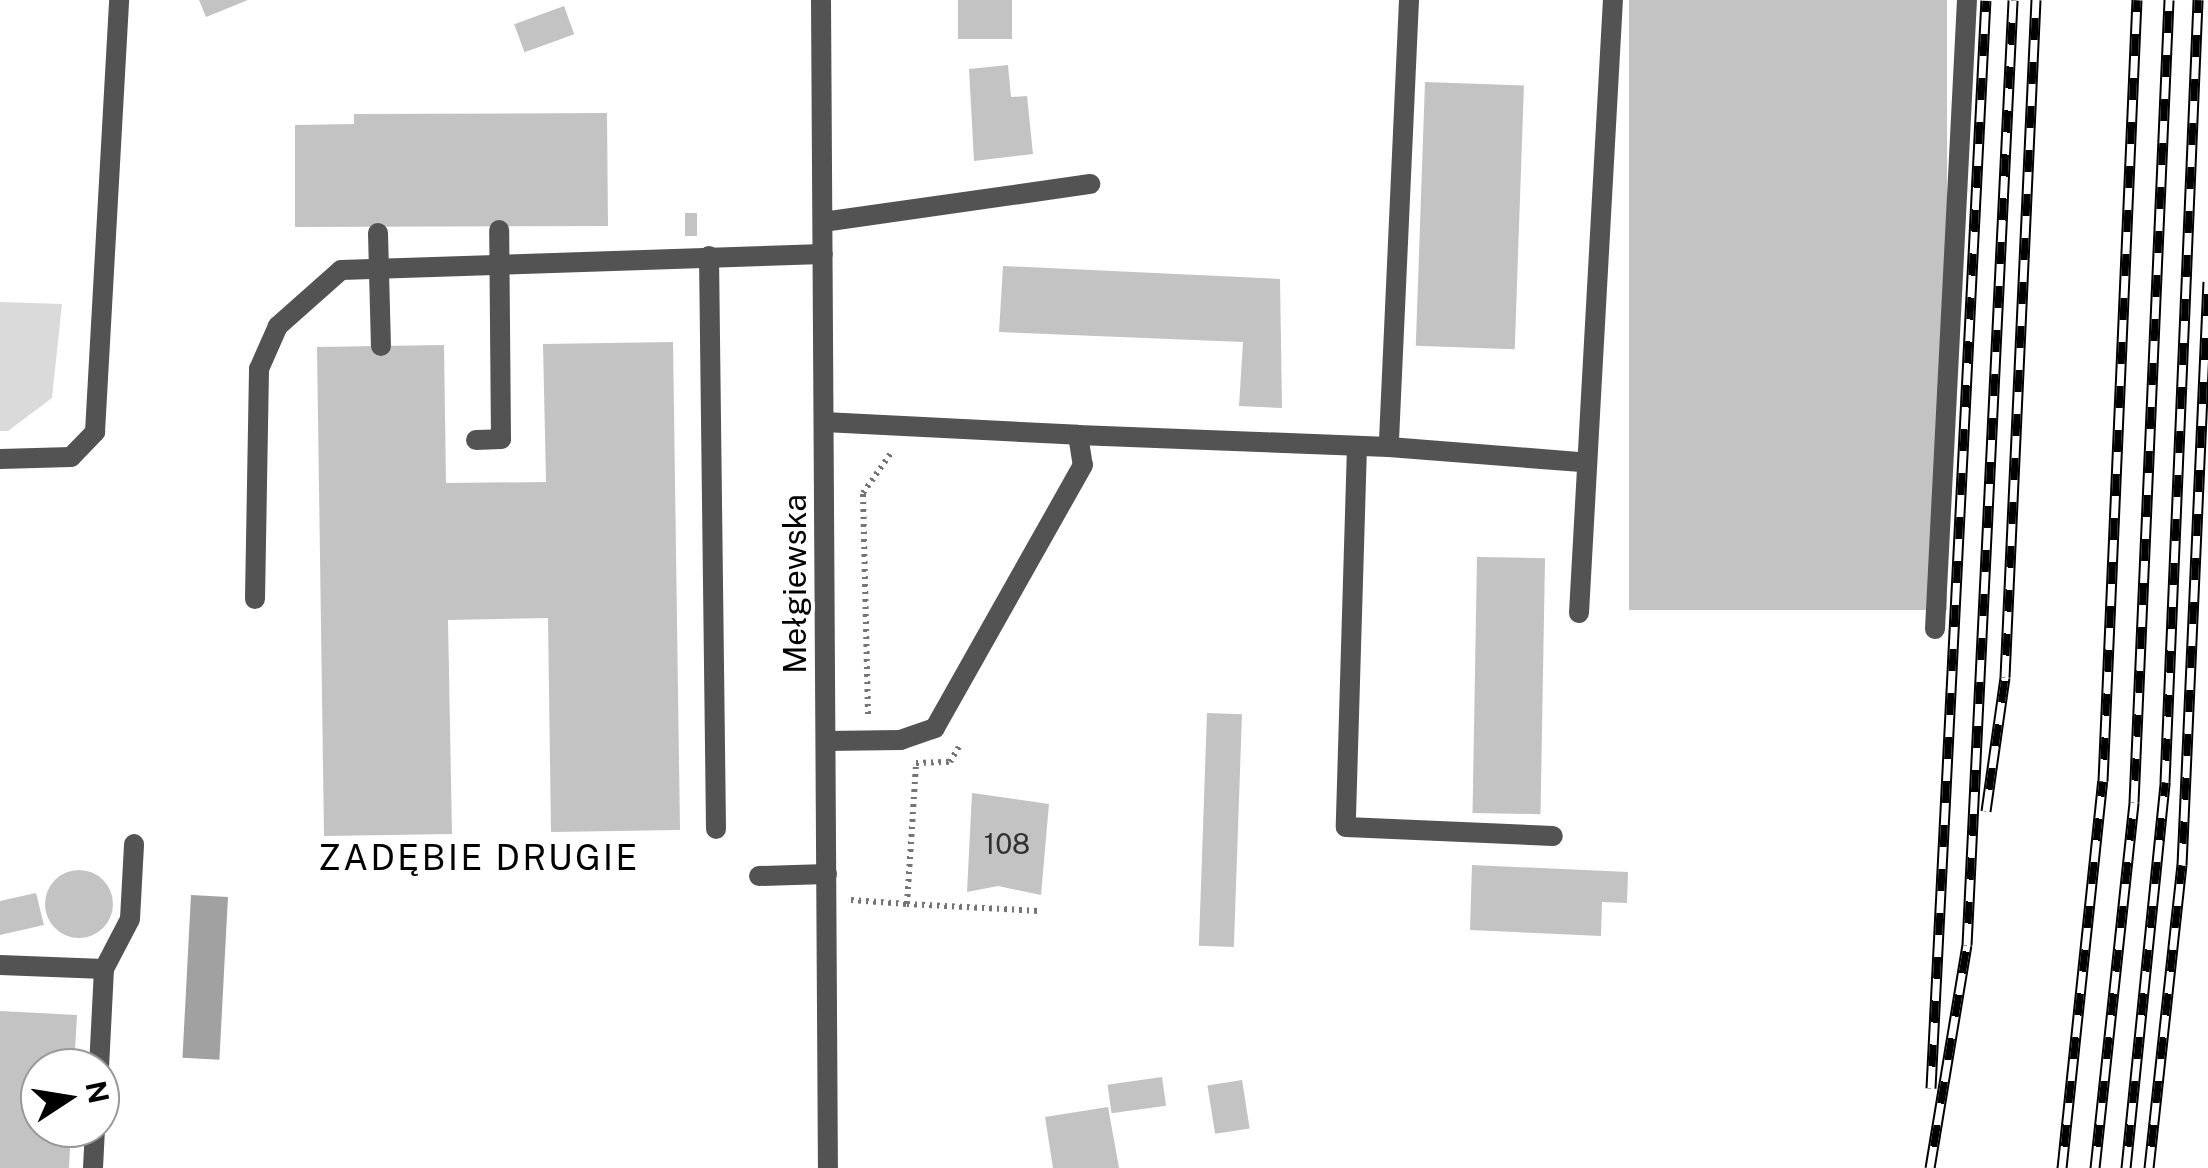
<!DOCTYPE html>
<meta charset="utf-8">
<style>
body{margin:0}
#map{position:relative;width:2208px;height:1168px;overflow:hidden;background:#fff;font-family:"Public Sans",sans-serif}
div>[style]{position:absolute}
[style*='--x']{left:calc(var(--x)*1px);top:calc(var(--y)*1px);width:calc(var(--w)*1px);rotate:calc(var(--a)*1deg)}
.green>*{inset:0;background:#dadada}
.water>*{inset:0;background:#a1a1a1;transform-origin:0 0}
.building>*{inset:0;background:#c3c3c3;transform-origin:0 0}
.round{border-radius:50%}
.path>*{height:6px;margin-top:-3px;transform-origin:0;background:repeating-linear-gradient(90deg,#757575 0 2.5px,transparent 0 7.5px)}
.service>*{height:20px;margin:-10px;padding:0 10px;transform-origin:10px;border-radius:10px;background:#535353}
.minor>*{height:20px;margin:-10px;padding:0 10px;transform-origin:10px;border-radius:10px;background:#535353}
.rail>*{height:11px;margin-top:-5.5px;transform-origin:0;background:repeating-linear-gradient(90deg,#fff 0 22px,#000 0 44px);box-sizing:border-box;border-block:2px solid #000}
span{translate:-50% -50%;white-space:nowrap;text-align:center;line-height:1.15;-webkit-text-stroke:8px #fff;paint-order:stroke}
.number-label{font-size:28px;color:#313131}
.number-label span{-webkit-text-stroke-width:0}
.street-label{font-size:32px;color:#000}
.neighbourhood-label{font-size:35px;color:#000;letter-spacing:2.5px}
.north{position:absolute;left:20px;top:1048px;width:100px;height:100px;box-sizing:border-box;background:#fff;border:2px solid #999;border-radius:50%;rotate:78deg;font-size:28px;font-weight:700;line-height:40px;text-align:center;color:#000}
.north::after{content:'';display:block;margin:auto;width:35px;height:45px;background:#000;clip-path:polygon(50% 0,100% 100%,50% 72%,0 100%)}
</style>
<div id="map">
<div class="green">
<i style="clip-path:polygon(0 302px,62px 304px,52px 398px,8px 431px,0 431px)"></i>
</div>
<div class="water">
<i style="left:191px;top:895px;width:37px;height:163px;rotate:3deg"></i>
</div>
<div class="building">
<i style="clip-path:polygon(199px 0,248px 0,206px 17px)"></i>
<i style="left:958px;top:0;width:54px;height:39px"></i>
<i style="left:1629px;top:0;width:318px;height:610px"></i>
<i style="left:564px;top:6px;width:30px;height:53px;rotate:70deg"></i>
<i style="clip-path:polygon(1008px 65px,1011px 97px,1027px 96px,1033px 154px,974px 161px,969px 69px)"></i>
<i style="left:1425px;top:82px;width:99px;height:264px;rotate:2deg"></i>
<i style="clip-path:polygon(607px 113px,608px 226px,295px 227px,295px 125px,354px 124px,354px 114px)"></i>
<i style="left:685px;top:213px;width:12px;height:23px"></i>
<i style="clip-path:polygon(1003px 266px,1280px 279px,1282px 408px,1239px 406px,1243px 342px,999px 332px)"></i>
<i style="clip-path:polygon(673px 342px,680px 830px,551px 832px,548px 618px,448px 620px,452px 834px,324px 836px,317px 347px,444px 345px,446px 483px,546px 482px,543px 344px)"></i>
<i style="left:1477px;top:557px;width:68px;height:256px;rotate:1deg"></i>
<i style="left:1207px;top:713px;width:35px;height:233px;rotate:2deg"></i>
<i style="clip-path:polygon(972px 793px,1049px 804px,1041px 895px,998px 886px,967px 892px)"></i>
<i style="clip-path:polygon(1472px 865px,1628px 872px,1627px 903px,1602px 902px,1601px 936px,1470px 930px)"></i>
<i class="round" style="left:45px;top:870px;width:68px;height:68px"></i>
<i style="clip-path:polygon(36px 893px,44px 925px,0 935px,0 901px)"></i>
<i style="clip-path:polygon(0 1011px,77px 1015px,74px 1068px,40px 1068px,40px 1128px,71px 1128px,69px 1168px,0 1168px)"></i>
<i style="left:1162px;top:1077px;width:29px;height:55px;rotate:82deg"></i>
<i style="left:1242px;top:1080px;width:49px;height:35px;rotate:81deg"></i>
<i style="clip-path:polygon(1108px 1107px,1119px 1168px,1053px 1168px,1045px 1117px)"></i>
</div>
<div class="path">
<i style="--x:868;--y:714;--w:221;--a:-91.3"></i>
<i style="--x:863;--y:493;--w:49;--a:-55"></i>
<i style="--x:851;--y:900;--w:56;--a:4.1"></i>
<i style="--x:907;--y:904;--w:141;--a:-86.3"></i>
<i style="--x:916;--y:763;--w:34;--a:-2"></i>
<i style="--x:950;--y:762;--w:20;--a:-60"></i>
<i style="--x:907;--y:904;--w:132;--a:3"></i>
</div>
<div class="service">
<i style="--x:1409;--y:0;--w:447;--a:92.6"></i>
<i style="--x:1389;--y:447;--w:193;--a:4.5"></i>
<i style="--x:823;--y:222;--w:270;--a:-8.1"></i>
<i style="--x:378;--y:233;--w:113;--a:88.5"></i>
<i style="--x:709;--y:256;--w:573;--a:89.3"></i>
<i style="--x:824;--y:422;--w:254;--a:2.9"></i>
<i style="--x:1078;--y:435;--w:30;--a:81"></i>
<i style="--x:1083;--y:465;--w:302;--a:119.4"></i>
<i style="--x:935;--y:728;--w:36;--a:161"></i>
<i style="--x:901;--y:740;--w:75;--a:179.2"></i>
<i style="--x:1078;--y:435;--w:311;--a:2.2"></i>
<i style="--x:476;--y:440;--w:25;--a:-2"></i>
<i style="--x:501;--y:439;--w:209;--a:-90.5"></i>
<i style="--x:1357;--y:446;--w:381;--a:91.7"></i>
<i style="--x:1346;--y:827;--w:207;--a:2.5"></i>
<i style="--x:0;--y:459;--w:71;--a:-1.6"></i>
<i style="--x:71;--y:457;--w:35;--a:-46"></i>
<i style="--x:95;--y:432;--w:433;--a:-86.8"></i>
<i style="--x:255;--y:599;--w:230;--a:-89"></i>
<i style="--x:259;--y:369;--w:47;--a:-66.2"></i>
<i style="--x:278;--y:326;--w:84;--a:-41.6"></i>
<i style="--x:341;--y:270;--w:482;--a:-1.9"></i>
<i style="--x:1579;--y:613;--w:614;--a:-86.83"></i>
<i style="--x:1935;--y:629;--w:630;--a:-87.09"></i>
<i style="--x:759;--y:876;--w:68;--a:-1.7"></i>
<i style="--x:0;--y:965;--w:104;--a:2.2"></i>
<i style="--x:104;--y:969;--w:99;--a:92.9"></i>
<i style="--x:104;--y:969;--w:56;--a:-62.5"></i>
<i style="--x:130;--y:919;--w:75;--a:-86.9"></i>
<i style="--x:93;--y:1168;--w:40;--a:-87.1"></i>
</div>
<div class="minor">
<i style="--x:821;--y:0;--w:1168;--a:89.66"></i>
</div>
<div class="rail">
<i style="--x:1986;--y:811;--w:135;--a:-81.9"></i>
<i style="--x:2005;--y:677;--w:678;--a:-87.38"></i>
<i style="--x:1931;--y:1088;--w:1089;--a:-87.11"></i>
<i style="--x:1930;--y:1168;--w:226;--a:-80.6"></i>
<i style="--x:1967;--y:945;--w:946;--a:-87.21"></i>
<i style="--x:2062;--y:1168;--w:389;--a:-84"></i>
<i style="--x:2103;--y:781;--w:782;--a:-87.51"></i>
<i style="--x:2095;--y:1168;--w:368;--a:-83.9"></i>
<i style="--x:2134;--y:802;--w:803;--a:-87.5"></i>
<i style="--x:2126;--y:1168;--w:388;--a:-84.2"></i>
<i style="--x:2165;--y:782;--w:783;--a:-87.58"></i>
<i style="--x:2149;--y:1168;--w:305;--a:-83.8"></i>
<i style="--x:2182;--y:865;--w:584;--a:-87.45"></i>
</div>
<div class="number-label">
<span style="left:1007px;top:844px">108</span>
</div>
<div class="street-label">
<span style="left:795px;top:584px;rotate:-90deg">Mełgiewska</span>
</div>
<div class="neighbourhood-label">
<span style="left:479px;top:858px">ZADĘBIE DRUGIE</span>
</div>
<div class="north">N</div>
</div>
